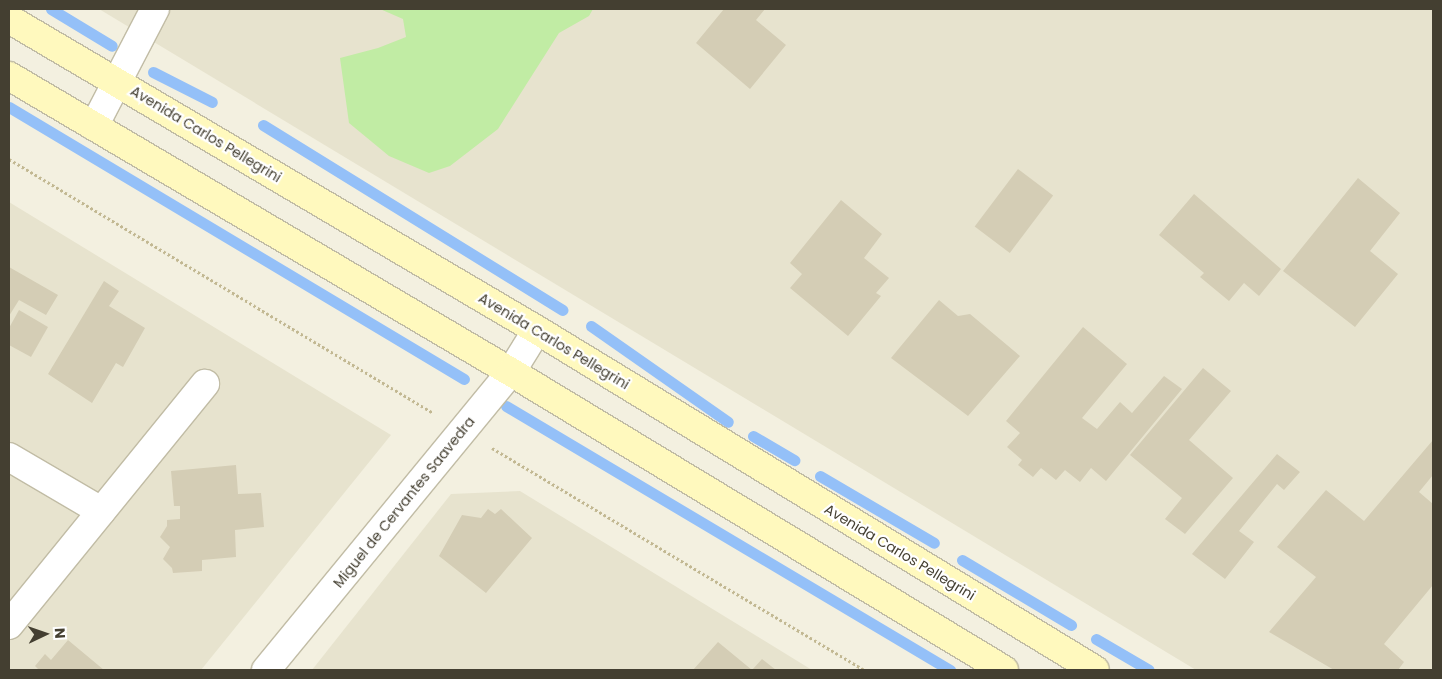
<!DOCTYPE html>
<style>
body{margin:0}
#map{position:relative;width:1442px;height:679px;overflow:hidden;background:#f3f0e0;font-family:Poppins,sans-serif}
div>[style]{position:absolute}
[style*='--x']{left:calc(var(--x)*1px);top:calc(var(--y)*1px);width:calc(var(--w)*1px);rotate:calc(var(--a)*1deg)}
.residential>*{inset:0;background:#e7e3ce}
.green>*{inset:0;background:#c1eca4}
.stream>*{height:11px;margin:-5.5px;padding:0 5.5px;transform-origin:5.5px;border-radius:5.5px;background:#94c0f8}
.building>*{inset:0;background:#d4cdb5;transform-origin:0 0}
.path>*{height:3px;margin-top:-1.5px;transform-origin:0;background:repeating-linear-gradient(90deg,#c2b892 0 2.5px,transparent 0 5px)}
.roads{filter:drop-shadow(1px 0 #c1bca5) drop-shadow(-1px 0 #c1bca5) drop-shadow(0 1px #c1bca5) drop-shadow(0 -1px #c1bca5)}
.street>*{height:28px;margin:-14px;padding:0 14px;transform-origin:14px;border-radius:14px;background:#fff}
.secondary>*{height:28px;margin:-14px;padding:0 14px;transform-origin:14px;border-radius:14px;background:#fff9be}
span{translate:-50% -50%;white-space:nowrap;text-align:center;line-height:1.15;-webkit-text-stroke:4.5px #fff;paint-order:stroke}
.street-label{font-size:14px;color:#443f31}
.frame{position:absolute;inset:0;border:10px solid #443f31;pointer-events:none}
.north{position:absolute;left:20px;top:609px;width:50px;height:50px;-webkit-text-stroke:4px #fff;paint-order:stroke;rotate:87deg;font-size:14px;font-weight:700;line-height:20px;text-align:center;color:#443f31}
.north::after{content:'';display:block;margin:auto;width:18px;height:22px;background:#443f31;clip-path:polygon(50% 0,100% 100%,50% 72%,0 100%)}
</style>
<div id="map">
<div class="residential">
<i style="clip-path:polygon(99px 9px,1433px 9px,1433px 670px,1196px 670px)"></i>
<i style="clip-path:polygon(9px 202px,391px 435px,201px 670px,9px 670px)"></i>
<i style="clip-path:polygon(520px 491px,812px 670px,312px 670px,451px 494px)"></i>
</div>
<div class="green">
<i style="clip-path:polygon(380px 9px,593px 9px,589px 16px,559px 33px,498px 129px,450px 166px,429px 173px,389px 156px,349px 123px,340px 58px,378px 48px,406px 37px,403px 19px)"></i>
</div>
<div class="stream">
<i style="--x:51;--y:9;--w:71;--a:31.2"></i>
<i style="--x:153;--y:72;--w:66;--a:27"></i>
<i style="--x:9;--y:107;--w:530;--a:30.87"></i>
<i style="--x:263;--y:125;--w:352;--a:31.7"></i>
<i style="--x:591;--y:326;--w:167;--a:35"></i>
<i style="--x:506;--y:406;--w:517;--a:30.74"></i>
<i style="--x:753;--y:436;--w:48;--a:30.3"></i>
<i style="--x:820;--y:476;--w:132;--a:30.4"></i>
<i style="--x:962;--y:560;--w:127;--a:30.8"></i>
<i style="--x:1096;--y:639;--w:61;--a:30.3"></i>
</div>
<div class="building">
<i style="clip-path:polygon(724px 9px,765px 9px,756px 20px,786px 45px,750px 89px,696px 43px)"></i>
<i style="left:1018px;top:169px;width:44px;height:72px;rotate:37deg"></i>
<i style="clip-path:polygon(1358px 178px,1400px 213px,1370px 251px,1398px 274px,1355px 327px,1283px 271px)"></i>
<i style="clip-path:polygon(1194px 194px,1281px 269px,1259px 296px,1244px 283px,1229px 301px,1200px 277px,1204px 273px,1159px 235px)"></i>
<i style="clip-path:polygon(841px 200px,882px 234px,864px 258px,889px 278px,876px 293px,881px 296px,848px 336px,790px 288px,802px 274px,790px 263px)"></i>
<i style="clip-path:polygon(9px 267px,58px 295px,46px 315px,19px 300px,9px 316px)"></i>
<i style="clip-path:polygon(104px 281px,119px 291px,109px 306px,145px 328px,123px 367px,116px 363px,92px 403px,48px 374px)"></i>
<i style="clip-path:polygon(939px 300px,958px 316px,970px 314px,1020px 356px,968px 416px,891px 358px)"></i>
<i style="clip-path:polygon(19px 310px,48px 327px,31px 357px,9px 345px,9px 328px)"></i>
<i style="clip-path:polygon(1083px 327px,1127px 364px,1082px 418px,1097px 429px,1120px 402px,1132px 413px,1164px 376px,1182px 389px,1106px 481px,1091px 468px,1080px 482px,1065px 470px,1056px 480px,1041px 468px,1033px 477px,1018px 465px,1022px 460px,1007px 447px,1020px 433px,1006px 421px)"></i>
<i style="clip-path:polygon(1203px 368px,1231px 391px,1189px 440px,1233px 478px,1185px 534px,1165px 519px,1182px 498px,1130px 455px)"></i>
<i style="clip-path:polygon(1433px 440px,1433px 475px,1419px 492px,1433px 504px,1433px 585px,1384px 644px,1404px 662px,1398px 670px,1334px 670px,1269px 632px,1316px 577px,1277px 547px,1326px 490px,1364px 521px)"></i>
<i style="clip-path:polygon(1277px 454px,1300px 472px,1284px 490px,1277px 484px,1239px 531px,1254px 542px,1225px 579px,1192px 554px)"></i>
<i style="clip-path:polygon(236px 465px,238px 494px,261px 493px,264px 527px,235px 530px,236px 557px,202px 560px,202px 571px,173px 573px,172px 568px,163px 559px,170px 547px,160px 537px,167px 526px,167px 520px,180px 519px,180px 506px,174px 506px,171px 471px)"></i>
<i style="clip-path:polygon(488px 509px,495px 514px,501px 509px,532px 538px,486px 593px,439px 556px,462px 515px,481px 518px)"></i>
<i style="clip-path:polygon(68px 640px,104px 670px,39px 670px,35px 666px,45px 654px,51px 660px)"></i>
<i style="clip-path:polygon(718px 642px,752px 670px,762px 659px,776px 670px,693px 670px)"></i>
</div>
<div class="path">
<i style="--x:9;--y:159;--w:494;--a:30.9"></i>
<i style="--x:492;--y:448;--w:433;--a:30.8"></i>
</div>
<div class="roads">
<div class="street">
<i style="--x:94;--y:126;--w:132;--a:-62.5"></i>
<i style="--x:9;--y:457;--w:107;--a:30.4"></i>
<i style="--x:9;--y:625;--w:311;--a:-50.9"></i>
<i style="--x:266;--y:670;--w:386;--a:-50.6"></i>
<i style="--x:511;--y:372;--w:49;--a:-58.2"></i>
</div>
<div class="secondary">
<i style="--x:9;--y:19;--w:613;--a:30.5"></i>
<i style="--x:537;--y:330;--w:653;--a:31.35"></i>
<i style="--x:9;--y:76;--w:583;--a:30.53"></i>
<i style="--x:511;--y:372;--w:576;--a:31.15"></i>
</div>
</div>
<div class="street-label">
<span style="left:206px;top:134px;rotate:31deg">Avenida Carlos Pellegrini</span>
<span style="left:554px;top:341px;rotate:31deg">Avenida Carlos Pellegrini</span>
<span style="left:404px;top:502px;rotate:-51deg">Miguel de Cervantes Saavedra</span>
<span style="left:900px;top:552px;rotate:31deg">Avenida Carlos Pellegrini</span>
</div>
<div class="frame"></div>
<div class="north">N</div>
</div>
